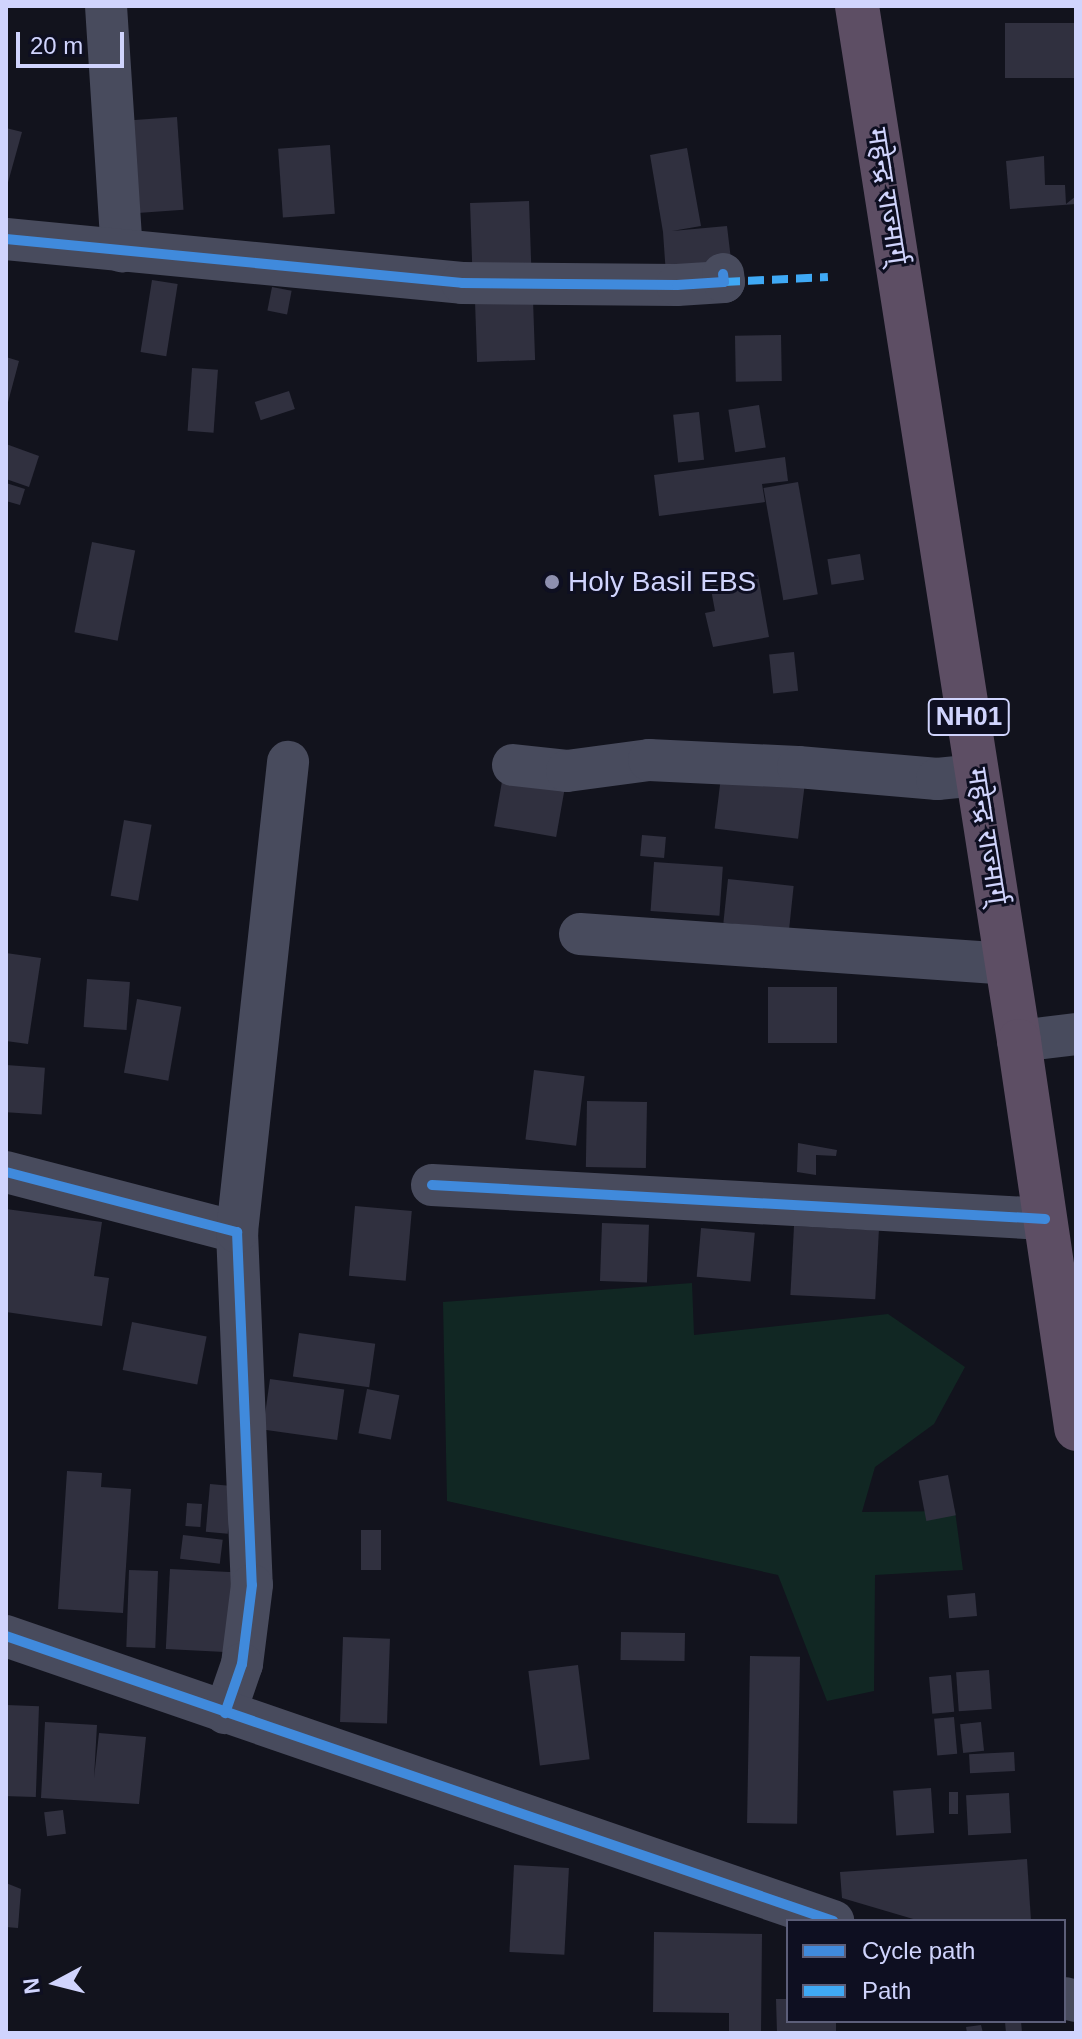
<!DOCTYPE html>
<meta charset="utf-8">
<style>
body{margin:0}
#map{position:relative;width:1082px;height:2039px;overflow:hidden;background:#12131d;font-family:Arial,"Noto Sans Devanagari",sans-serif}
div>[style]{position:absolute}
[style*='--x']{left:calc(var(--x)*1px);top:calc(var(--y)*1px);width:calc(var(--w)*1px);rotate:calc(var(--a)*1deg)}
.green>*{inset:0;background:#112723}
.building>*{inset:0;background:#30303f;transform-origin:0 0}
.street>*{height:42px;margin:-21px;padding:0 21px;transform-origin:21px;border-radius:21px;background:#484b5d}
.highway>*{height:44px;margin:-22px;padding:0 22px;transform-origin:22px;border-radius:22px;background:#5d4e64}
.quiet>*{height:8px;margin-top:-4px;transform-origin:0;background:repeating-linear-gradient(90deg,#3fa9f5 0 16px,transparent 0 24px)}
.cycleway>*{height:10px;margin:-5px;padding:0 5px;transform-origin:5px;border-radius:5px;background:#408adc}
.dots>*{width:22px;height:22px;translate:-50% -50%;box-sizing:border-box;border:4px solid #0e0f21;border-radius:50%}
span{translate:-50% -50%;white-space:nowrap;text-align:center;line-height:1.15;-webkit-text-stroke:6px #0e0f21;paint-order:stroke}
.shield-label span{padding:2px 6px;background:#0e0f21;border:2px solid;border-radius:6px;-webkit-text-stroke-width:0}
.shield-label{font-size:26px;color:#d0d4fd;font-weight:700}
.street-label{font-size:28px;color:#d0d4fd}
.poi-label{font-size:28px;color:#d0d4fd}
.left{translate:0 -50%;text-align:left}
.frame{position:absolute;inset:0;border:8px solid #d0d4fd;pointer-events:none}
.legend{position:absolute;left:786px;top:1919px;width:280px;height:104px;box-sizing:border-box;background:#0e0f21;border:2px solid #5c5e79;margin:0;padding:10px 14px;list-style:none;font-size:24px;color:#d0d4fd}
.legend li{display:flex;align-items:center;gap:16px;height:40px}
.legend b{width:40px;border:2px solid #5c5e79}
.north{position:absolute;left:16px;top:1943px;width:80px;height:80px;-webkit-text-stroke:6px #0e0f21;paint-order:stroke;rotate:263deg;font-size:22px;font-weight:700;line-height:32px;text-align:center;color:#d0d4fd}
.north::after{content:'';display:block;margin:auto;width:28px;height:36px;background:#d0d4fd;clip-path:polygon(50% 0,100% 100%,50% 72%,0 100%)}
.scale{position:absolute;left:16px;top:32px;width:108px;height:36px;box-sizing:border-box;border:4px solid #d0d4fd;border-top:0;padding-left:10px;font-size:24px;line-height:28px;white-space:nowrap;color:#d0d4fd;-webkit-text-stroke:6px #0e0f21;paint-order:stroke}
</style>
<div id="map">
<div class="green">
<i style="clip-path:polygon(692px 1283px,694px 1335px,888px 1314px,965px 1367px,934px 1424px,875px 1467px,862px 1512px,955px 1511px,963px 1570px,875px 1575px,874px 1691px,827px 1701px,778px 1575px,447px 1501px,443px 1302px)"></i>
</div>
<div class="building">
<i style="left:1076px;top:23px;width:55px;height:71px;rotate:90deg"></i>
<i style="left:177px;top:117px;width:93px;height:46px;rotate:86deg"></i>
<i style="clip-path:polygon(6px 128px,22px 132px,7px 186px,6px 186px)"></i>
<i style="left:330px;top:145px;width:69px;height:52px;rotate:86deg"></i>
<i style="clip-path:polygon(687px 148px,701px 226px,672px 231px,727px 226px,732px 268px,666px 275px,663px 232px,650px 155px)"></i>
<i style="clip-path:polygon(1044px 156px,1045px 185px,1065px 185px,1066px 204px,1076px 196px,1076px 204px,1010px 209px,1006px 161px)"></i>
<i style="left:529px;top:201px;width:69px;height:59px;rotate:88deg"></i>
<i style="left:152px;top:280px;width:26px;height:73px;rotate:9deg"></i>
<i style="left:272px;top:287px;width:20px;height:24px;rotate:11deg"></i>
<i style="left:533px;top:300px;width:60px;height:58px;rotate:88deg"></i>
<i style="left:781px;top:335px;width:46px;height:46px;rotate:89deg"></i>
<i style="clip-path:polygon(6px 357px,19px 361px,7px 406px,6px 405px)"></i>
<i style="left:192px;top:368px;width:26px;height:63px;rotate:4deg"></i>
<i style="left:289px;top:391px;width:19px;height:36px;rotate:72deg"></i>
<i style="left:759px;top:405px;width:43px;height:31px;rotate:81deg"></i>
<i style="left:699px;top:412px;width:48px;height:26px;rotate:84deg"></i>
<i style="clip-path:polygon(6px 444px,39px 456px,29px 487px,6px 479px)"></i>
<i style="clip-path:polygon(785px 457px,788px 481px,762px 484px,765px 502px,659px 516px,654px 475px)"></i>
<i style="left:798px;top:482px;width:114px;height:35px;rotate:80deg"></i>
<i style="clip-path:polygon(6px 483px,25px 489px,20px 505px,6px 501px)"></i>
<i style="left:92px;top:542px;width:44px;height:92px;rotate:11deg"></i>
<i style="left:860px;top:554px;width:26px;height:33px;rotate:81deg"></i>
<i style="clip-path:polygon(758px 575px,769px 637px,713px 647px,705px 613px,715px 611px,710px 584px)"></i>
<i style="left:794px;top:652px;width:39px;height:25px;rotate:84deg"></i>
<i style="left:504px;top:770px;width:63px;height:57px;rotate:10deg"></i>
<i style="left:721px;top:777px;width:84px;height:52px;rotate:7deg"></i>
<i style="left:124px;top:820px;width:28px;height:77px;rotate:10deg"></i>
<i style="left:642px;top:835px;width:24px;height:21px;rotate:5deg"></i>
<i style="left:654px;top:862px;width:69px;height:49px;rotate:4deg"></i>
<i style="left:728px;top:879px;width:66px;height:44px;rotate:6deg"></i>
<i style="clip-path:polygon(6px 953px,41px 958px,28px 1044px,6px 1041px)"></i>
<i style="left:87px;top:979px;width:43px;height:48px;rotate:4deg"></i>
<i style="left:768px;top:987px;width:69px;height:56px"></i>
<i style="left:137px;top:999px;width:45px;height:75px;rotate:10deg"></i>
<i style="left:6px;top:1065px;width:39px;height:47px;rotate:4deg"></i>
<i style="left:534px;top:1070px;width:51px;height:70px;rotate:7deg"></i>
<i style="left:587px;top:1101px;width:60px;height:66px;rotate:1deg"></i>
<i style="clip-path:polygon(798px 1143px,837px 1150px,836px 1156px,816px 1155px,816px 1175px,797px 1172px)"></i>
<i style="left:355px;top:1206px;width:57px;height:70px;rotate:5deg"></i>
<i style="clip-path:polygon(6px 1209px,102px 1222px,94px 1276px,109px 1278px,102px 1326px,6px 1312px)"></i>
<i style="left:602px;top:1223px;width:47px;height:58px;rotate:2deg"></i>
<i style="left:794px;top:1226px;width:85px;height:69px;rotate:3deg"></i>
<i style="left:701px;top:1228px;width:54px;height:49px;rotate:5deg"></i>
<i style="left:132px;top:1322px;width:76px;height:49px;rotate:11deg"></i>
<i style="left:299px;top:1333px;width:77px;height:44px;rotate:8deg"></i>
<i style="left:270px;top:1379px;width:75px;height:51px;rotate:8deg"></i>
<i style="left:367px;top:1389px;width:33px;height:45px;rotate:11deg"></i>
<i style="clip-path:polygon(67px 1471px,102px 1473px,101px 1487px,131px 1489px,123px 1613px,58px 1609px)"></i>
<i style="left:948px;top:1475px;width:41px;height:30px;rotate:79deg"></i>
<i style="left:210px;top:1484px;width:22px;height:48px;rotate:5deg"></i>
<i style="left:187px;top:1503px;width:15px;height:23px;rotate:4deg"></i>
<i style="left:361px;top:1530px;width:20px;height:40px"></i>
<i style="left:183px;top:1535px;width:40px;height:24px;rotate:7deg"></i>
<i style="left:170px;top:1569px;width:69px;height:80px;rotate:3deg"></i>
<i style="left:129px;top:1570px;width:29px;height:77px;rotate:2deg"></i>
<i style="left:975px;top:1593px;width:23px;height:28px;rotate:85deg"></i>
<i style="left:621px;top:1632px;width:64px;height:28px;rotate:1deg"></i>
<i style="left:343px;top:1637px;width:47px;height:85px;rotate:2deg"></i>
<i style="left:750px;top:1656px;width:50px;height:167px;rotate:1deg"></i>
<i style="left:578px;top:1665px;width:95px;height:50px;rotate:83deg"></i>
<i style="left:989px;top:1670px;width:39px;height:33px;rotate:86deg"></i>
<i style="left:951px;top:1675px;width:37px;height:22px;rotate:85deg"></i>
<i style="left:6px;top:1705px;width:33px;height:91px;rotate:2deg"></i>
<i style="left:954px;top:1717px;width:37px;height:20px;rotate:85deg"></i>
<i style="clip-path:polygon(45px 1722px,97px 1725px,94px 1778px,99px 1733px,146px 1737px,139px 1804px,41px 1798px)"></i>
<i style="left:981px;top:1722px;width:29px;height:21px;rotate:84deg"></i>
<i style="left:1014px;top:1752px;width:19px;height:45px;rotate:87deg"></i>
<i style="left:931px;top:1788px;width:45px;height:38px;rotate:86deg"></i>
<i style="left:949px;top:1792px;width:9px;height:22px"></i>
<i style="left:1009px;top:1793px;width:40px;height:43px;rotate:87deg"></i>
<i style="left:63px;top:1810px;width:24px;height:19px;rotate:83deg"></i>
<i style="clip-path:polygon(1027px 1859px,1031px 1921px,920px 1921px,842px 1898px,840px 1872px)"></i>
<i style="left:514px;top:1865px;width:55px;height:87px;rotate:3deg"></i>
<i style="clip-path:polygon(6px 1883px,21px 1889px,18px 1928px,6px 1927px)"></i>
<i style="clip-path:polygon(654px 1932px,762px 1934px,761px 2033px,729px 2033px,729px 2013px,653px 2012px)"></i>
<i style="clip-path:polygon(776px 1999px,788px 1999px,788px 2021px,836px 2021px,836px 2033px,777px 2033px)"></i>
<i style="left:1021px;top:2021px;width:12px;height:16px;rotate:85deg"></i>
<i style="clip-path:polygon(981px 2025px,983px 2033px,967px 2033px,966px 2027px)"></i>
</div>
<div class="street">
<i style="--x:106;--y:6;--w:246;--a:86.3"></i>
<i style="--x:6;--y:239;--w:458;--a:5.5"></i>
<i style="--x:462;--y:283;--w:215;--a:0.5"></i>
<i style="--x:677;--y:285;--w:47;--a:-3.7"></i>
<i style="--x:724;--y:282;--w:8;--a:-97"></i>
<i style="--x:513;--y:765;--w:54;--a:6.3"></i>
<i style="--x:567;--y:771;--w:83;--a:-7.6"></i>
<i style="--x:649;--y:760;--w:149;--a:2.7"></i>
<i style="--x:798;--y:767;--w:140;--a:4.9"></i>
<i style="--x:937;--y:779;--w:41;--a:-5.6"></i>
<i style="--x:580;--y:934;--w:428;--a:4"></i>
<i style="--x:1019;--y:1041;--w:57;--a:-7"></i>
<i style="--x:6;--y:1172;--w:239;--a:14.6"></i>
<i style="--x:237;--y:1232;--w:353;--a:87.6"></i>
<i style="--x:252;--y:1585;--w:80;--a:97.2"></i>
<i style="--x:242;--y:1664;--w:52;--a:109.1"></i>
<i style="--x:432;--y:1185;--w:614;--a:3.17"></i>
<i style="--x:237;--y:1232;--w:473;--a:-83.8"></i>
<i style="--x:6;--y:1636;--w:875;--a:19.01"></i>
<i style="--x:1064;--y:1998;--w:12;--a:14"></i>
</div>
<div class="highway">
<i style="--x:857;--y:6;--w:1048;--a:81.1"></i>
<i style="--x:1019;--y:1041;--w:392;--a:81.6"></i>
</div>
<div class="quiet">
<i style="--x:724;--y:282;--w:104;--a:-2.8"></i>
</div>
<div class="cycleway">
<i style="--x:6;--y:239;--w:458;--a:5.5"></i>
<i style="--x:462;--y:283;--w:215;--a:0.5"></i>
<i style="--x:677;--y:285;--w:47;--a:-3.7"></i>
<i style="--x:724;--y:282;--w:8;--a:-97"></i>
<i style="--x:6;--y:1172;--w:239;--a:14.6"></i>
<i style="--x:237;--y:1232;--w:353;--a:87.6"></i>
<i style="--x:252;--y:1585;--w:80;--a:97.2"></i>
<i style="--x:242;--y:1664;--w:52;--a:109.1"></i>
<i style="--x:432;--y:1185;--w:614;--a:3.17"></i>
<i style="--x:6;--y:1636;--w:875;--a:19.01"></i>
</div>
<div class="dots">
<i style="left:552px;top:582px;background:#8e90af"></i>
</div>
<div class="shield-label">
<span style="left:969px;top:717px">NH01</span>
</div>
<div class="street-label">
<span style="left:887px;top:196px;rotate:81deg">महेन्द्र राज्मार्ग्</span>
<span style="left:987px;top:836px;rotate:81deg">महेन्द्र राज्मार्ग्</span>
</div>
<div class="poi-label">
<span class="left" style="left:568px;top:582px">Holy Basil EBS</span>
</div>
<div class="frame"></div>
<ul class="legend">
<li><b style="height:10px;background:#408adc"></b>Cycle path</li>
<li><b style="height:10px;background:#3fa9f5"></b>Path</li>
</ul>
<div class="north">N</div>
<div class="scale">20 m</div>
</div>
